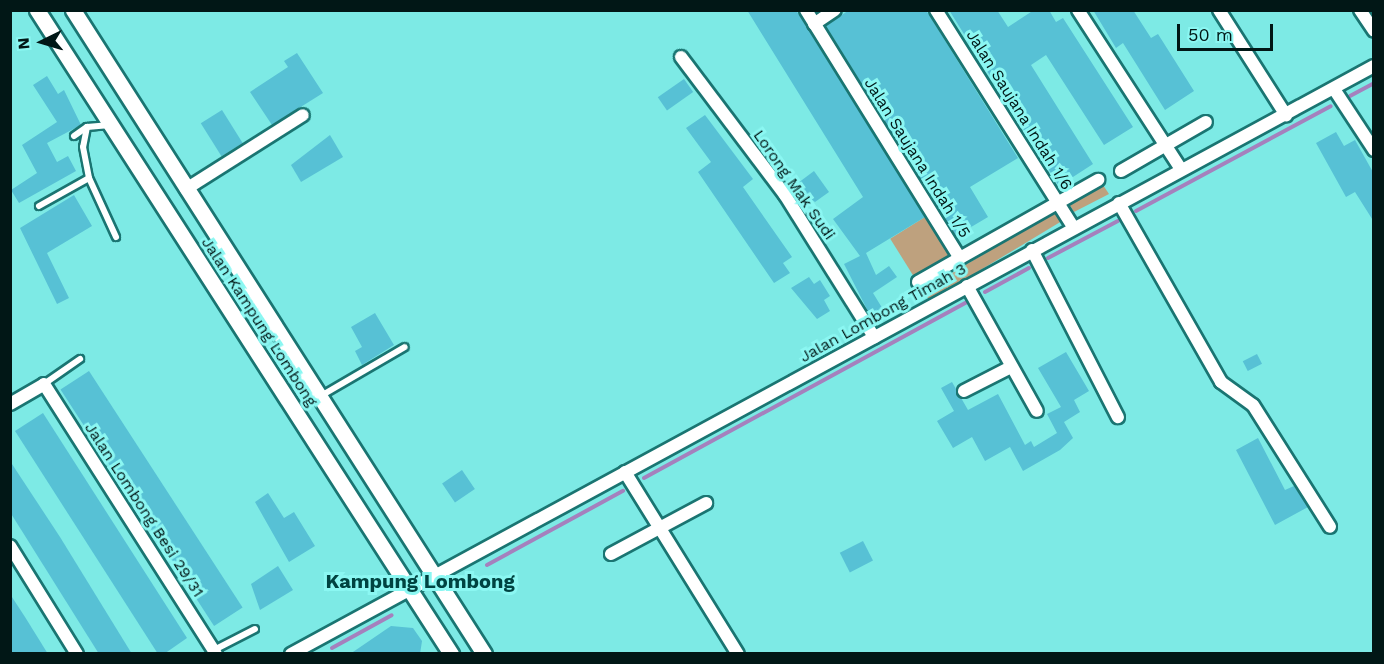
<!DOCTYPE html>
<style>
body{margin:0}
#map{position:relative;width:1384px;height:664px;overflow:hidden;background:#7deae5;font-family:"Work Sans",sans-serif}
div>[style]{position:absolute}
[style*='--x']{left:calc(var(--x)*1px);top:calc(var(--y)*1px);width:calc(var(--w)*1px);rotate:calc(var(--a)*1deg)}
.green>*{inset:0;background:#bea17e;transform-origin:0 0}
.stream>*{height:4px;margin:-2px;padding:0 2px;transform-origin:2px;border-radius:2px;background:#a580bd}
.building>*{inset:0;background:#57c1d5;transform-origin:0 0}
.roads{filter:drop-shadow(2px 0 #1a7572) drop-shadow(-2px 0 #1a7572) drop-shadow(0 2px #1a7572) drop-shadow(0 -2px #1a7572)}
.service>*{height:6px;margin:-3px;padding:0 3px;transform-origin:3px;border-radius:3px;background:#fff}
.minor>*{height:12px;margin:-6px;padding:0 6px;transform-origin:6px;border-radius:6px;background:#fff}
.tertiary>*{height:15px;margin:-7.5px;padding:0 7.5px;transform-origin:7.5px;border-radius:7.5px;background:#fff}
span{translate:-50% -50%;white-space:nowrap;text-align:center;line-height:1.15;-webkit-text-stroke:6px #8bf7f2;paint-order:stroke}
.street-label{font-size:16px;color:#011716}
.quarter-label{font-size:20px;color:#004341;font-weight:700}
.frame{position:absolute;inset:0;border:12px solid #011716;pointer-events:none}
.north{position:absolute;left:12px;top:12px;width:60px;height:60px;-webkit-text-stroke:4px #8bf7f2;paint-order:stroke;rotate:265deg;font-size:16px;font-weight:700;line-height:24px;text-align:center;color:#011716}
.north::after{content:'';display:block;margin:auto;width:21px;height:27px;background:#011716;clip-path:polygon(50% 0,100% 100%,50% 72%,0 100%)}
.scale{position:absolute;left:1177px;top:24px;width:96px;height:27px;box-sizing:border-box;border:3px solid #011716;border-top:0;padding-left:8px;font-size:18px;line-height:21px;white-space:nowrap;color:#011716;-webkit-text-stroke:4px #8bf7f2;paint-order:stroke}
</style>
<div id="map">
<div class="green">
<i style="clip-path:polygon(1103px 185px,1109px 194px,1074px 212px,1069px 204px)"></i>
<i style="left:1057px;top:210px;width:12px;height:156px;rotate:59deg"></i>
<i style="left:925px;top:217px;width:45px;height:41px;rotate:58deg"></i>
</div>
<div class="stream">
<i style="--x:1350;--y:96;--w:27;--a:-28"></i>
<i style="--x:1136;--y:211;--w:221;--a:-28.3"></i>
<i style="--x:1048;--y:258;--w:79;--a:-27.9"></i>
<i style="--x:985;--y:292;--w:50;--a:-28.6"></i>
<i style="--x:644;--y:478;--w:370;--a:-28.6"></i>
<i style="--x:487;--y:565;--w:155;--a:-28.6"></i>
<i style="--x:332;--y:648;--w:68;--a:-28.8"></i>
</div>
<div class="building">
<i style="clip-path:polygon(747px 10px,796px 10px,925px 217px,866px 253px,876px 275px,889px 266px,897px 277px,873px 293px,884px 311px,872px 319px,844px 264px,860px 256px,833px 219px,863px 197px)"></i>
<i style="clip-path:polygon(849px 10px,926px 10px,1018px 158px,970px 187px,988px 217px,956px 236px,826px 26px)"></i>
<i style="clip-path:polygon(949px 10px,997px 10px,1008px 27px,1034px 10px,1049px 10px,1056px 22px,1063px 18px,1133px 127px,1104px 145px,1046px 55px,1031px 65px,1093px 164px,1059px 186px)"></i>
<i style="clip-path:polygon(1093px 10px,1133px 10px,1151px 38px,1158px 34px,1194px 91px,1165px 110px,1123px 43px,1116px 48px)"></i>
<i style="clip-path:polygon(297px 53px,323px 93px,272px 125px,250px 92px,288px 67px,284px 61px)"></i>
<i style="clip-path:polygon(47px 76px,58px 94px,64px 90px,81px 125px,47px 143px,57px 162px,68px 156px,76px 171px,19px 203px,11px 190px,37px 173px,22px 145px,57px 122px,33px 85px)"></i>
<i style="left:684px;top:79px;width:16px;height:32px;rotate:55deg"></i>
<i style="left:222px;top:110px;width:39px;height:25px;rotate:58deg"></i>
<i style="clip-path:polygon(705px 115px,753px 179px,743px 187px,792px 257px,783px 263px,790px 273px,774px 283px,698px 172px,711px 162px,686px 128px)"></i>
<i style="clip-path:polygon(1336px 132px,1344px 146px,1355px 140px,1374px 174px,1374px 222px,1355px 192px,1346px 197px,1316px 143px)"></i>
<i style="clip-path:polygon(330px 135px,343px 157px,301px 182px,291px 165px)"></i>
<i style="clip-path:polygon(814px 171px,829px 192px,815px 202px,794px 186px)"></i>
<i style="clip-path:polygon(74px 195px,92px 226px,47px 253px,69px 298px,57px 304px,20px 228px)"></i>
<i style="clip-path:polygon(809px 277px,814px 284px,820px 280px,830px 296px,824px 300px,830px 311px,817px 319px,791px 288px)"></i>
<i style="clip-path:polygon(375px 313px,394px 345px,362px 365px,355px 351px,362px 347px,351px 327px)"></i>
<i style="clip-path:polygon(1066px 352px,1089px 391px,1074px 400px,1080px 412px,1064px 422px,1073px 438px,1060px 450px,1023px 471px,1010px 447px,985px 461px,972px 437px,953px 448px,937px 421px,954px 411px,941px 388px,952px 382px,968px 410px,998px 394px,1025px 445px,1031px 441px,1034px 447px,1057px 433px,1047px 414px,1061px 407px,1038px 368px)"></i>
<i style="left:1257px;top:354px;width:11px;height:16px;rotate:63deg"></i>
<i style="left:89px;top:371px;width:282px;height:34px;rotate:57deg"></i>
<i style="clip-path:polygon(43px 413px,187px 638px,164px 654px,158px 654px,15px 431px)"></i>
<i style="clip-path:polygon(1258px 438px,1285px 490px,1294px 486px,1308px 507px,1275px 525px,1236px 450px)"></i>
<i style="clip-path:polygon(10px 461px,60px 537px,132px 654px,99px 654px,10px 512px)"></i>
<i style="left:462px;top:470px;width:23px;height:24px;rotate:56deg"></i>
<i style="clip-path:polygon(268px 493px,284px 518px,294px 512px,315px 546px,289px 562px,255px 502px)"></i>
<i style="left:863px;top:541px;width:22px;height:26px;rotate:63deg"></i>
<i style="clip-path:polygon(278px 566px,293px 590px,260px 610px,251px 584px)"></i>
<i style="clip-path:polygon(10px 594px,25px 617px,48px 654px,10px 654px)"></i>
<i style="clip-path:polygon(391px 626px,413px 628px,422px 641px,420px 654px,350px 654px)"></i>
</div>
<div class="roads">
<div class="service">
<i style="--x:87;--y:127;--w:20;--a:101"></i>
<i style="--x:83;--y:147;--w:32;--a:79"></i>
<i style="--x:89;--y:178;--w:65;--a:65.4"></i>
<i style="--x:74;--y:136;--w:16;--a:-35"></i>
<i style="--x:87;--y:127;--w:23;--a:-5"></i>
<i style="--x:39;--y:206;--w:57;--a:-29.2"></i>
<i style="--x:44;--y:384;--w:44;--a:-34.8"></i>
<i style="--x:319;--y:397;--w:99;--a:-30.2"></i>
<i style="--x:214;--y:650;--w:46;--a:-27.1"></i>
</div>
<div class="minor">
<i style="--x:806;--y:10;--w:292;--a:58.2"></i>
<i style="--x:960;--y:258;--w:159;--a:-29.5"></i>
<i style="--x:936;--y:10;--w:257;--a:57.7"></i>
<i style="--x:1078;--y:10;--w:189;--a:57.1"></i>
<i style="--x:1219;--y:10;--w:125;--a:57.5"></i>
<i style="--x:1360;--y:10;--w:25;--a:56"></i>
<i style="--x:814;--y:24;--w:25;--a:-34"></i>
<i style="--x:681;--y:57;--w:173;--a:53"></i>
<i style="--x:785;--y:195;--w:168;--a:57.9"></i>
<i style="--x:1334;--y:89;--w:73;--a:56.7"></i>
<i style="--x:1121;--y:171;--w:98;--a:-30"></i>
<i style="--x:186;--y:189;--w:138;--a:-32.3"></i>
<i style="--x:1119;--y:203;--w:206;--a:60.3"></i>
<i style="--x:1221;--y:382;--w:39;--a:36"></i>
<i style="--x:1253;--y:405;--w:144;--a:57.7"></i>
<i style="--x:1032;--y:250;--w:188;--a:62.8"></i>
<i style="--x:918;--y:282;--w:48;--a:-29.7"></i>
<i style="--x:967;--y:286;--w:143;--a:60.8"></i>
<i style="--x:964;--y:391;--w:53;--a:-27.1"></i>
<i style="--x:10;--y:404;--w:39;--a:-30"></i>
<i style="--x:44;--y:384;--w:320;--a:57.5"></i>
<i style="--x:625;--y:472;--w:214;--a:58.2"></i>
<i style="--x:10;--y:546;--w:127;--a:58.2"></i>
<i style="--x:611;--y:554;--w:108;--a:-28.2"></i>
<i style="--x:291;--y:654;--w:1232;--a:-28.5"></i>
</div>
<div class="tertiary">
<i style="--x:37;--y:10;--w:766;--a:57.26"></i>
<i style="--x:73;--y:10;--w:764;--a:57.45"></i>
</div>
</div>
<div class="street-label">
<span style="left:1019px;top:110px;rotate:58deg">Jalan Saujana Indah 1/6</span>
<span style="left:917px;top:158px;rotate:58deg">Jalan Saujana Indah 1/5</span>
<span style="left:794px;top:185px;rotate:55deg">Lorong Mak Sudi</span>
<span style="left:883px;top:313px;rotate:-29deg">Jalan Lombong Timah 3</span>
<span style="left:259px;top:322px;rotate:57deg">Jalan Kampung Lombong</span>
<span style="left:144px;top:510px;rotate:57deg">Jalan Lombong Besi 29/31</span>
</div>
<div class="quarter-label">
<span style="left:420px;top:581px">Kampung Lombong</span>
</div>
<div class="frame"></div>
<div class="north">N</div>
<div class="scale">50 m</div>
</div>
